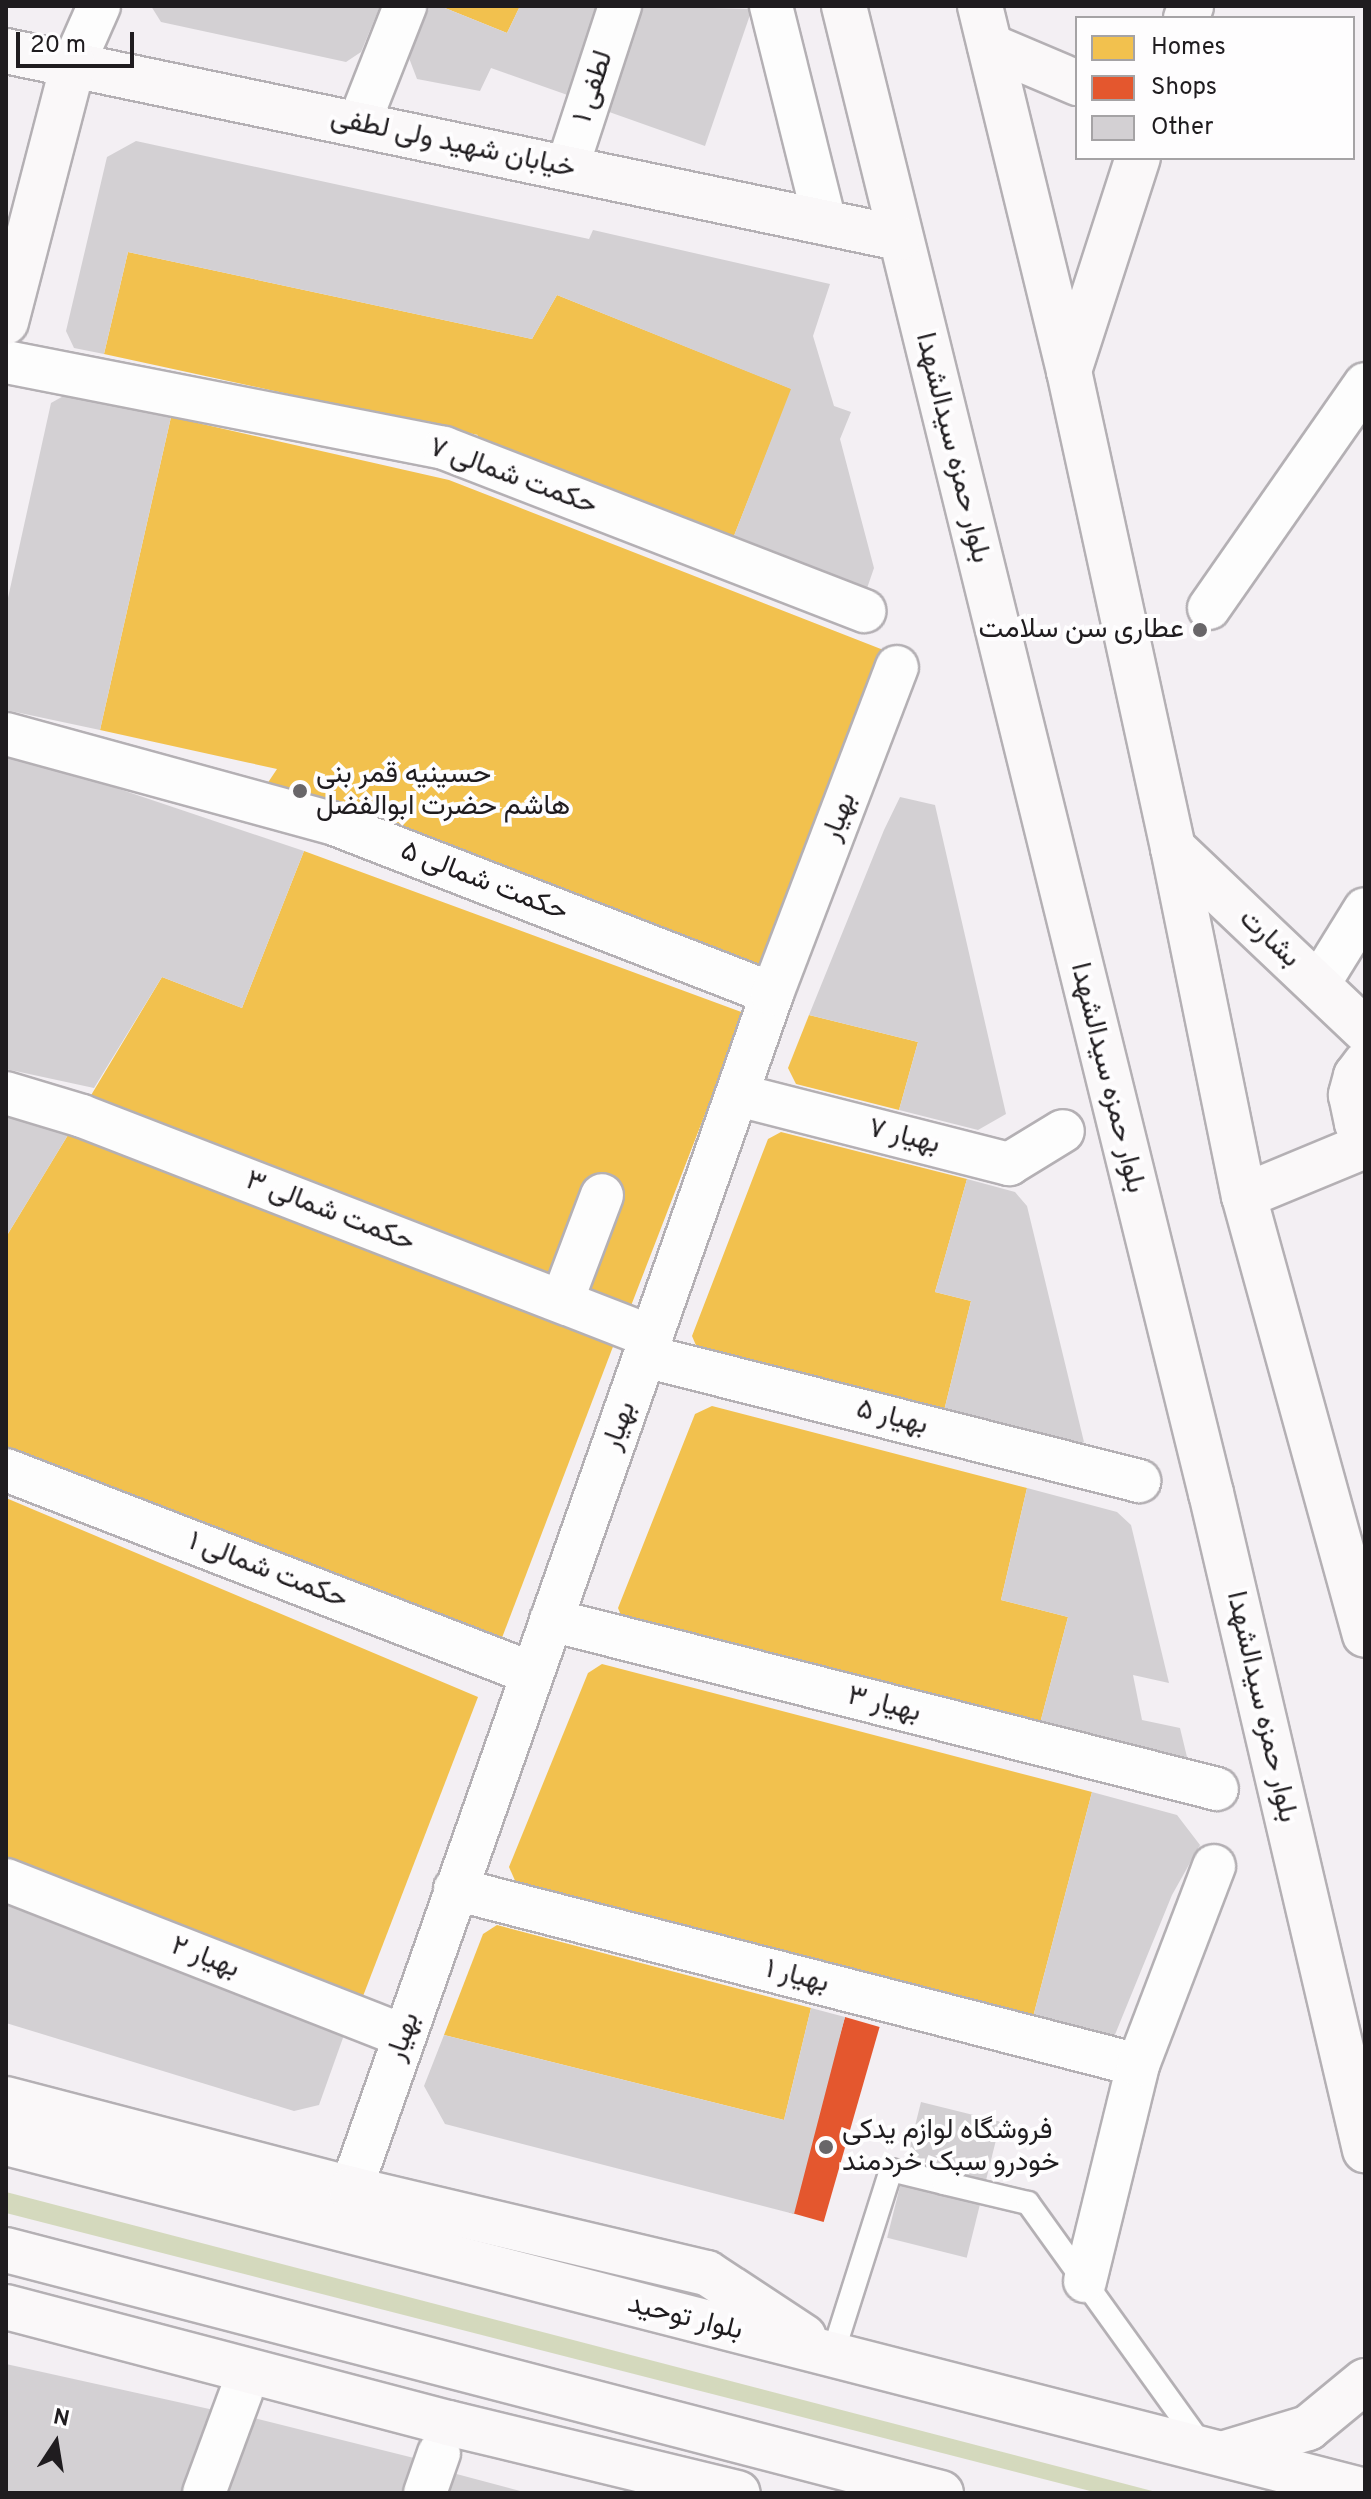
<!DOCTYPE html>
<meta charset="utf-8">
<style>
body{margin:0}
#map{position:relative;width:1371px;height:2499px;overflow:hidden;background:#f3eff3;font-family:Overpass,Vazirmatn,sans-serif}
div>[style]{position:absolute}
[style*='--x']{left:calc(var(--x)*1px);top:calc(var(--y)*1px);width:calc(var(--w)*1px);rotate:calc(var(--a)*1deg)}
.green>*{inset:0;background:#d4d9bd}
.homes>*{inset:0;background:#f2c14e}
.shops>*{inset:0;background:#e4572e;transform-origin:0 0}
.building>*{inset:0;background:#d3d0d3;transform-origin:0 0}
.roads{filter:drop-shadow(2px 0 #b4b0b4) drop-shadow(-2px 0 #b4b0b4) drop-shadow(0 2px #b4b0b4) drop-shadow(0 -2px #b4b0b4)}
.lane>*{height:22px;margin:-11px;padding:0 11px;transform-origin:11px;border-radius:11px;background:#fdfdfd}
.street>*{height:42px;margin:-21px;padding:0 21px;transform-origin:21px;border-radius:21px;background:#fdfdfd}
.secondary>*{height:44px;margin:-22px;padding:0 22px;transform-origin:22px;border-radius:22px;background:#faf8f9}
.dots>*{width:22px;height:22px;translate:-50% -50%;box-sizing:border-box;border:4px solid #fefdfe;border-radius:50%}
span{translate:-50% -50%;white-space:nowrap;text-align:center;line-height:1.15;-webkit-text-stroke:8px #fefdfe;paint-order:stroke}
.street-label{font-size:28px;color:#1f1c1f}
.poi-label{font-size:28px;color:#1f1c1f}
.right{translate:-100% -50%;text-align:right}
.left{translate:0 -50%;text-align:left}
.frame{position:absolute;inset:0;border:8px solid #1f1c1f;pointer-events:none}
.legend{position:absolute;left:1075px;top:16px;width:280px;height:144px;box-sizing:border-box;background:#fefdfe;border:2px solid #a5a3a5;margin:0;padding:10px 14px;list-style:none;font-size:24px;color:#1f1c1f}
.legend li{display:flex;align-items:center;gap:16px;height:40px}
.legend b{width:40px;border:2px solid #a5a3a5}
.north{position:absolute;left:16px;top:2403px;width:80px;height:80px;-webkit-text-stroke:6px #fefdfe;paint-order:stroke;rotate:12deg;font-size:22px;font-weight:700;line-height:32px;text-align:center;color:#1f1c1f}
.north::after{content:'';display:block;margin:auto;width:28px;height:36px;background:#1f1c1f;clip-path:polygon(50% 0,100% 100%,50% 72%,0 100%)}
.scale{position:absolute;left:16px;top:32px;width:118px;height:36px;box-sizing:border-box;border:4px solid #1f1c1f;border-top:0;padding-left:10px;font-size:24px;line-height:28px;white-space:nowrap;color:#1f1c1f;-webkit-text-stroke:6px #fefdfe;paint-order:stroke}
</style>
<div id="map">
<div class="green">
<i style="clip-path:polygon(6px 2192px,1160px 2493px,1098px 2493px,6px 2213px)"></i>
</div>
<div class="homes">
<i style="clip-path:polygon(440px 6px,520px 6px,507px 33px)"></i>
<i style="clip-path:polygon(128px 252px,532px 339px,557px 295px,792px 389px,730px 546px,469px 446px,478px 435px,104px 354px)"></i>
<i style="clip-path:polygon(171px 417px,449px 480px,886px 651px,759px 979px,265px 787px,277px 769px,100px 730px)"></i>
<i style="clip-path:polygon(304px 851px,744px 1013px,629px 1311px,87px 1102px,162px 977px,242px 1008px)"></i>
<i style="clip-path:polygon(809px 1015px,918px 1042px,899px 1110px,796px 1084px,788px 1068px)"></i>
<i style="clip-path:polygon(71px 1130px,614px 1344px,500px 1643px,6px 1449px,6px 1237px)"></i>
<i style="clip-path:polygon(781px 1132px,967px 1179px,935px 1292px,971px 1301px,943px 1415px,698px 1350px,692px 1336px,768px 1139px)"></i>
<i style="clip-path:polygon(712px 1406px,1027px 1488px,1001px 1600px,1068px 1617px,1038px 1731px,625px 1625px,618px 1608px,695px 1414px)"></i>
<i style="clip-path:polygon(6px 1498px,478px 1697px,360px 2004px,6px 1866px)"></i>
<i style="clip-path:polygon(602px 1664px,1092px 1792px,1033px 2017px,517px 1885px,509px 1867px,588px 1673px)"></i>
<i style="clip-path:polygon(497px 1925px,811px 2008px,784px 2120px,444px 2035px,483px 1934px)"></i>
</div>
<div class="shops">
<i style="left:845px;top:2017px;width:36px;height:203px;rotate:16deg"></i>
</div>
<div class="building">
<i style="clip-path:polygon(151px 6px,380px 6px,361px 52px,346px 62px,161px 22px)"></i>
<i style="clip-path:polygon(430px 6px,440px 6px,507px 33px,520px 6px,607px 6px,576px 98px,491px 68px,480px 91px,417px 79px,409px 58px)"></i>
<i style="clip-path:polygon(633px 6px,752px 9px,705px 146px,598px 108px)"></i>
<i style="clip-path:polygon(136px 141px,589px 239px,593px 230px,830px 284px,813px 336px,834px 406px,851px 412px,840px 439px,874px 568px,864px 597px,730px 546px,791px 389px,557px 295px,532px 339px,128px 252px,104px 354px,74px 348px,66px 331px,107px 157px)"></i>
<i style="clip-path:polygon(67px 394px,171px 417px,100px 730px,6px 710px,6px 607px,51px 403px)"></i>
<i style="clip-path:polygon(6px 751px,304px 851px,242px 1008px,162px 977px,94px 1088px,6px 1069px)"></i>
<i style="clip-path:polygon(900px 797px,935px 805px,1006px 1114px,978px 1130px,899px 1110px,918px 1042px,809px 1015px,884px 830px)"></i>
<i style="clip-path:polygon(6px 1116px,71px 1130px,6px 1237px)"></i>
<i style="clip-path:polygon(967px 1179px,1015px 1192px,1027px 1206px,1084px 1442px,1074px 1450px,943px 1415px,971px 1301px,935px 1292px)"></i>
<i style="clip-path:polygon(1027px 1488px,1117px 1512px,1131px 1525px,1169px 1683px,1133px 1675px,1142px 1720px,1180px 1728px,1187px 1757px,1177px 1767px,1038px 1731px,1068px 1617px,1001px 1600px)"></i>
<i style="clip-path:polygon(1092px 1792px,1177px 1815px,1200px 1845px,1172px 1895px,1114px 2037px,1033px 2017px)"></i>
<i style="clip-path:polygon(6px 1904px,344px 2035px,319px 2105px,294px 2111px,6px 2023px)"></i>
<i style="clip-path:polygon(811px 2008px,845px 2017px,794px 2214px,445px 2124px,424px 2086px,444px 2035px,784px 2120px)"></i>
<i style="left:921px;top:2102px;width:82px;height:140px;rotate:14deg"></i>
<i style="clip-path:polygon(6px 2364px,223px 2412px,194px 2493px,6px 2493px)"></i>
<i style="clip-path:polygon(246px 2416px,422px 2460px,411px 2493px,221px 2493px)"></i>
<i style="clip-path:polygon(449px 2472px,524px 2492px,524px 2493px,442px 2493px)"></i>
</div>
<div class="roads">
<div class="lane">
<i style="--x:832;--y:2356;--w:195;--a:-72.4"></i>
<i style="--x:891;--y:2170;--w:55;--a:13.8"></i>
<i style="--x:944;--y:2183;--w:86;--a:13.4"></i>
<i style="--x:1028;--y:2203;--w:297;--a:54.3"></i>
</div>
<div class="street">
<i style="--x:771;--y:6;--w:224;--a:76"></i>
<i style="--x:73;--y:65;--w:64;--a:-66.2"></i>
<i style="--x:359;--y:123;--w:126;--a:-68.5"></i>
<i style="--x:567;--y:168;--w:170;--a:-71.9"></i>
<i style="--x:6;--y:362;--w:446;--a:11.1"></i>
<i style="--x:444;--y:448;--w:451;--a:21.2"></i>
<i style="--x:1209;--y:608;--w:273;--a:-55.1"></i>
<i style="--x:6;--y:734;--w:338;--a:15.3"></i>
<i style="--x:332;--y:823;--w:472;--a:21.2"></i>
<i style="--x:1318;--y:985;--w:89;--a:-58.3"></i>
<i style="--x:6;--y:1093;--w:79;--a:16.8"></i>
<i style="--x:82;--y:1116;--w:611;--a:21.19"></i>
<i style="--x:738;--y:1095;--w:280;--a:14.3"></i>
<i style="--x:1009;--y:1164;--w:63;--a:-31.4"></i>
<i style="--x:562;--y:1301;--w:113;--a:-69.3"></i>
<i style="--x:645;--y:1356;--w:510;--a:14.2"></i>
<i style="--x:6;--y:1470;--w:563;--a:21.14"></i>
<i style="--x:551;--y:1620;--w:687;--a:14.24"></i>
<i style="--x:6;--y:1880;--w:428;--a:21.4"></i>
<i style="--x:455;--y:1889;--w:705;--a:14.45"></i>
<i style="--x:351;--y:2189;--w:1267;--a:-70.59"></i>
<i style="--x:772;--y:994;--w:350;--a:-69.1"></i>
<i style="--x:1085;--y:2281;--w:222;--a:-76.2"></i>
<i style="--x:1138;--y:2065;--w:213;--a:-69.1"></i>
<i style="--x:204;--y:2493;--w:107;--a:-69.7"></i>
<i style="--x:425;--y:2493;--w:42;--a:-70.7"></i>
</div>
<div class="secondary">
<i style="--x:844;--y:6;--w:1532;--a:76.14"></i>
<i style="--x:1211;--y:1493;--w:675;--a:76.81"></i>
<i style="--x:980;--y:6;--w:376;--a:76.3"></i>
<i style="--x:1069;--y:371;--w:488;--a:77.7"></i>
<i style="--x:1173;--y:848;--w:355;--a:78.5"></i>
<i style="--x:1244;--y:1196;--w:455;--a:74.6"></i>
<i style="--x:1186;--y:18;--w:13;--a:-67"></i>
<i style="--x:990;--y:46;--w:95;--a:23"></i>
<i style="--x:6;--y:51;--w:912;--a:11.83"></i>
<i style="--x:6;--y:322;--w:266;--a:-75.4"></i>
<i style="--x:1069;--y:371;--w:224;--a:-72.1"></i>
<i style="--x:1173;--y:848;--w:265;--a:43.5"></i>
<i style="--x:1365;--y:1064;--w:15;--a:127"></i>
<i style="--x:1356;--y:1076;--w:20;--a:105"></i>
<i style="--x:1351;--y:1095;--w:29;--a:78"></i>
<i style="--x:1357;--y:1123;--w:18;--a:63"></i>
<i style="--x:1244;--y:1196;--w:131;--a:-22.5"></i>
<i style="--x:6;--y:2099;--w:357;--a:14.6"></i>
<i style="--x:351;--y:2189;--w:366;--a:13.3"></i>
<i style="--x:707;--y:2273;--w:116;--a:33.4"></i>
<i style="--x:6;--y:2143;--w:1403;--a:14.36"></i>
<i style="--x:6;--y:2250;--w:966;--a:14.57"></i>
<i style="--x:6;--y:2307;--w:457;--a:14.7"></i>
<i style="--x:448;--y:2423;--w:298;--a:13.6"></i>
<i style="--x:1225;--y:2453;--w:87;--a:-16.8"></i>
<i style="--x:1308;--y:2428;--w:74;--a:-39.5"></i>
</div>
</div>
<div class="dots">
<i style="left:1200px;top:630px;background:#696669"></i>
<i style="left:300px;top:791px;background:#696669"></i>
<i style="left:826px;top:2147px;background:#696669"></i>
</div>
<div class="street-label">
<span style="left:594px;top:87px;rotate:-72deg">لطفی ۱</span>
<span style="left:453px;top:144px;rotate:12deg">خیابان شهید ولی لطفی</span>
<span style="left:952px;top:448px;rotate:76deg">بلوار حمزه سیدالشهدا</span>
<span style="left:513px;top:477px;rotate:20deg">حکمت شمالی ۷</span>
<span style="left:840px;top:817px;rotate:-69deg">بهیار</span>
<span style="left:484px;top:882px;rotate:21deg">حکمت شمالی ۵</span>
<span style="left:1269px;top:939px;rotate:43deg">بشارت</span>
<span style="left:1107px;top:1078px;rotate:76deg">بلوار حمزه سیدالشهدا</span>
<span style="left:904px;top:1137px;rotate:14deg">بهیار ۷</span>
<span style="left:330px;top:1212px;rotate:21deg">حکمت شمالی ۳</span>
<span style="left:892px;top:1418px;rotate:14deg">بهیار ۵</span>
<span style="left:620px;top:1426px;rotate:-70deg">بهیار</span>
<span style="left:268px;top:1571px;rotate:21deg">حکمت شمالی ۱</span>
<span style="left:884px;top:1705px;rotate:14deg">بهیار ۳</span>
<span style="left:1261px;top:1707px;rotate:77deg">بلوار حمزه سیدالشهدا</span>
<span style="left:205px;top:1958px;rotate:21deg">بهیار ۲</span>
<span style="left:797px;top:1977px;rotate:14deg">بهیار ۱</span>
<span style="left:404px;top:2037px;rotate:-71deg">بهیار</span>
<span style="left:685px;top:2318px;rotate:14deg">بلوار توحید</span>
</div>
<div class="poi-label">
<span class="right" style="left:1184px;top:630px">عطاری سن سلامت</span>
<span class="left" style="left:316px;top:791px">حسینیه قمر بنی<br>هاشم حضرت ابوالفضل</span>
<span class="left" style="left:842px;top:2147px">فروشگاه لوازم یدکی<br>خودرو سبک خردمند</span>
</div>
<div class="frame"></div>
<ul class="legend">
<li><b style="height:22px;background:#f2c14e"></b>Homes</li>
<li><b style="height:22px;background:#e4572e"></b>Shops</li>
<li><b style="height:22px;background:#d3d0d3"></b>Other</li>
</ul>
<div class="north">N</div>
<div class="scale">20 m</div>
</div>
